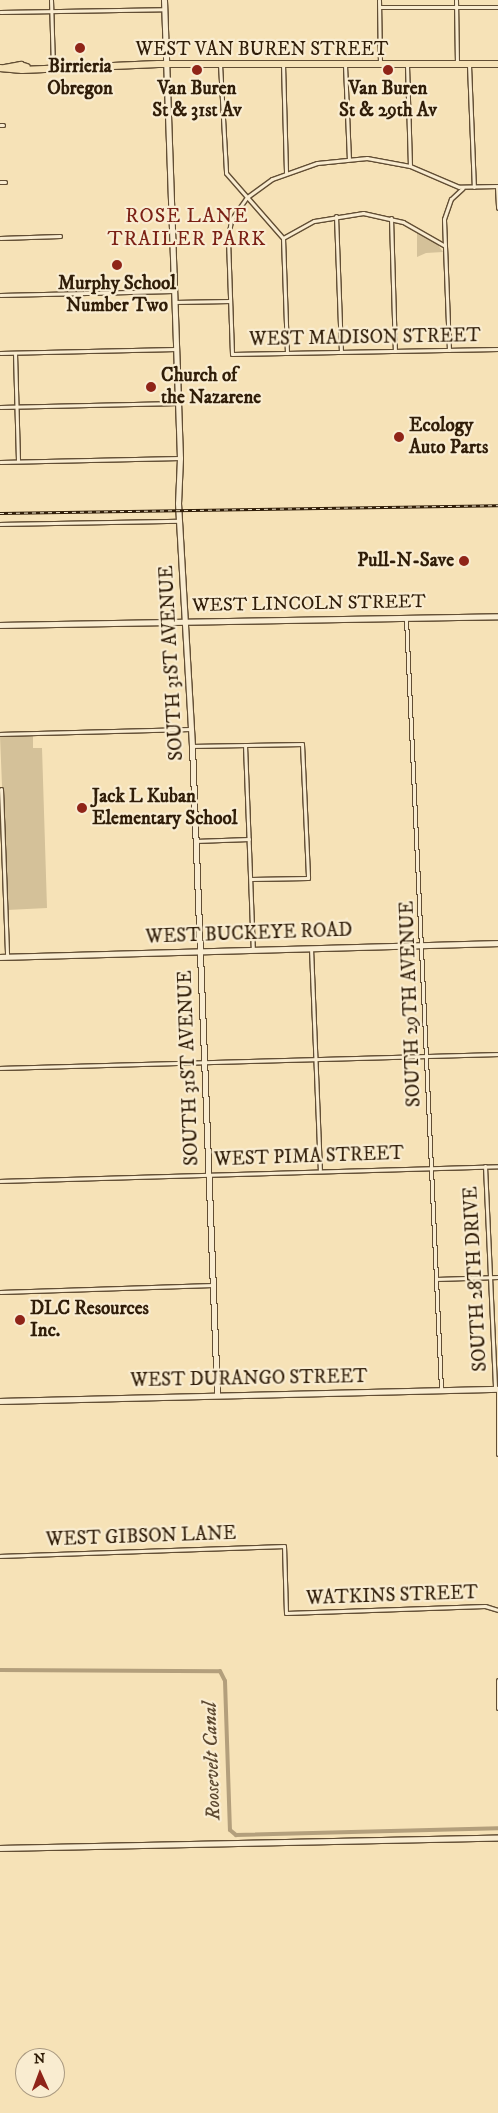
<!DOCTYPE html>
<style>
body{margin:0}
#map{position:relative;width:498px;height:2113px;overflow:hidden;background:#f6e2b7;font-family:"IM FELL DW Pica",serif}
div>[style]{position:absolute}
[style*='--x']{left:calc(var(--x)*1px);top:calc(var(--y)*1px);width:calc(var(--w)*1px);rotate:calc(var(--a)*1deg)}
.green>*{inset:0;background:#d4c199}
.canal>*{height:4px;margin:-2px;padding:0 2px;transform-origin:2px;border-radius:2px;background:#b39f7c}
.roads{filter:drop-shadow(1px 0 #624e34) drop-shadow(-1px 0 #624e34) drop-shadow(0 1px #624e34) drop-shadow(0 -1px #624e34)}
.street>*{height:3px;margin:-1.5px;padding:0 1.5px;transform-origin:1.5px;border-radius:1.5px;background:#f9ecd0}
.secondary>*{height:5px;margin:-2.5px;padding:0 2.5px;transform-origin:2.5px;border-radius:2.5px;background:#f9ecd0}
.primary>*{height:5.5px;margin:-2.75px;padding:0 2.75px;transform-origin:2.75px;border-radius:2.75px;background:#f6e2b7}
.rail>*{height:3px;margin-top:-1.5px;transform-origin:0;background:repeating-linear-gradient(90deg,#f9ecd0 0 4px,#301d08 0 8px);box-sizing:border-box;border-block:1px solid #301d08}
.dots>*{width:14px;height:14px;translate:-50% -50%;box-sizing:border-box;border:2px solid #f9ecd0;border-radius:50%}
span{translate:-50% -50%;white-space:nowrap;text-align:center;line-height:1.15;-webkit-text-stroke:4.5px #f9ecd0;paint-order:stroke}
.street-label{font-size:19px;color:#301d08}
.poi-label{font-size:19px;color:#301d08;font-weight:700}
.left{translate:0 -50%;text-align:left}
.right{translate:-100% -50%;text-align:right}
.neighbourhood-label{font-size:20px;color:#7a1f14;letter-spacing:1px}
.water-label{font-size:20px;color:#5e4a31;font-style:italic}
.north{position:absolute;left:15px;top:2048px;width:50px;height:50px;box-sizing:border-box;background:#f9ecd0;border:1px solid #a99980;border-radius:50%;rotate:358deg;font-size:14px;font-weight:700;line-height:20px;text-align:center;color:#301d08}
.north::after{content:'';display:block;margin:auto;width:18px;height:22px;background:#8f2418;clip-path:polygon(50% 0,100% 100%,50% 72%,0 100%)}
</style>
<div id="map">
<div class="green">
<i style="clip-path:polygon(417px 231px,438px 245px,443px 252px,426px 253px,417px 257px)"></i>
<i style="clip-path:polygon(33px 735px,33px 748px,42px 748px,47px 908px,7px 910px,0 736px)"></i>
</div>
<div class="canal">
<i style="--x:0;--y:1670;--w:220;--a:0.3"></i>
<i style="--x:220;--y:1671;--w:11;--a:63"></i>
<i style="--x:225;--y:1681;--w:149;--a:88.1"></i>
<i style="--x:230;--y:1830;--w:8;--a:40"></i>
<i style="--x:236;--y:1835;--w:262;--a:-1.5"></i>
</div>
<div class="roads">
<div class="street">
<i style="--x:51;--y:0;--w:67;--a:88.3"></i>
<i style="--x:379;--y:0;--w:64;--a:89.1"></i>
<i style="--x:456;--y:0;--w:64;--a:89.1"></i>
<i style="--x:380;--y:7;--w:118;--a:0"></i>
<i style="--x:0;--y:12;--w:164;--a:-1"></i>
<i style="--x:220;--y:64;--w:109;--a:86.8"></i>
<i style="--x:226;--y:173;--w:86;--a:48.8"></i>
<i style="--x:283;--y:64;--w:109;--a:88.4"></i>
<i style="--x:345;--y:65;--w:94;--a:87.6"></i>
<i style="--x:407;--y:65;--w:101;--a:88.3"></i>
<i style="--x:469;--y:65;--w:122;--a:87.7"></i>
<i style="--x:0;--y:125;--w:3;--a:0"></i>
<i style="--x:0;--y:182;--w:5;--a:0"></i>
<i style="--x:498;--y:186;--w:39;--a:179"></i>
<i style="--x:459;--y:187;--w:53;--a:-156.8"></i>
<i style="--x:410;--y:166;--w:44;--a:-169.5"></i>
<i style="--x:367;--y:158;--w:50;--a:174.3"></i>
<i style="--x:317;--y:163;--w:48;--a:160.4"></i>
<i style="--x:272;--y:179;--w:31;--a:144"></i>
<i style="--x:247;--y:197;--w:28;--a:125"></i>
<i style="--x:231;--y:220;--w:19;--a:99"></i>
<i style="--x:228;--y:239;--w:115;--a:88"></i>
<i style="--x:232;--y:354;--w:266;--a:-1.1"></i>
<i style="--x:497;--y:187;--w:21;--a:87"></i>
<i style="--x:336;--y:216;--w:136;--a:87.9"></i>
<i style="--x:391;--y:218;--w:133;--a:88.3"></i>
<i style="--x:0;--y:238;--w:60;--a:-1.9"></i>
<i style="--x:283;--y:238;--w:35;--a:-29"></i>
<i style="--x:314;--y:221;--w:50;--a:-9.3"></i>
<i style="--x:363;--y:213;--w:41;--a:12.7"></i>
<i style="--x:403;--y:222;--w:48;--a:29.7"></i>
<i style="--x:283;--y:238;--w:115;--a:88"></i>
<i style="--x:0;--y:295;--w:173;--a:-1.3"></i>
<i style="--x:174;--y:302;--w:56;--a:-1"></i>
<i style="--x:449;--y:350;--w:131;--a:-92.2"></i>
<i style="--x:444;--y:219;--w:21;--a:-71"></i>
<i style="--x:451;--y:199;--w:16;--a:-43"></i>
<i style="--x:0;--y:353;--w:176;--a:-1.3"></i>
<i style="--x:15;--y:353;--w:108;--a:88.4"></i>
<i style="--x:0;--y:407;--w:178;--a:-1.3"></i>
<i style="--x:0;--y:462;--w:180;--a:-1.3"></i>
<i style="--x:0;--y:524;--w:179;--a:-1"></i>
<i style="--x:406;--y:618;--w:773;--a:87.4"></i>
<i style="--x:0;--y:734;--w:189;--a:-1.5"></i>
<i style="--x:245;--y:745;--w:204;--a:87.8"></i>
<i style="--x:192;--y:746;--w:110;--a:-1"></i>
<i style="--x:302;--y:744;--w:134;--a:87.4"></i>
<i style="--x:308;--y:878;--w:57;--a:179"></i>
<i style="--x:1;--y:789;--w:167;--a:87.9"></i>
<i style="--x:195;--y:841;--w:54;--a:-2.1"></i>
<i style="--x:311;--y:948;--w:222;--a:87.7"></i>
<i style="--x:0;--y:1068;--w:498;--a:-1.6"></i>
<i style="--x:485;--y:1166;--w:223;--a:87.4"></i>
<i style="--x:0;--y:1181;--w:498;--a:-1.7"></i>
<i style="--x:436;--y:1279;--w:62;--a:-1.8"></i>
<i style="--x:0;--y:1292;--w:213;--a:-1.9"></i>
<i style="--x:498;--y:1389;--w:65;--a:90"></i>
<i style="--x:0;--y:1556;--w:284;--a:-2"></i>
<i style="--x:284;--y:1546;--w:67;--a:88.3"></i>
<i style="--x:286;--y:1613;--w:199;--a:-2"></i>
<i style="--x:485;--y:1606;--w:14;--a:17"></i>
<i style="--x:498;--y:1680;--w:28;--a:90"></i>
</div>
<div class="secondary">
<i style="--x:164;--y:0;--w:458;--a:88"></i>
<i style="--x:180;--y:458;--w:45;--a:92.5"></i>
<i style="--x:178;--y:503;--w:243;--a:86.7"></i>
<i style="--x:192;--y:746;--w:648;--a:87.79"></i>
<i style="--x:0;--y:625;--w:498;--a:-1"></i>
<i style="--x:0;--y:957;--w:498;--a:-1.6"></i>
<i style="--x:0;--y:1401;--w:498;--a:-1.4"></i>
<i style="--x:0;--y:1848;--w:498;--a:-1.2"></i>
</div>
<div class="primary">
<i style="--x:0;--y:68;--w:22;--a:5"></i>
<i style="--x:22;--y:70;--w:136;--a:-2.5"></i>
<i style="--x:158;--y:64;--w:340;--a:0"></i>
<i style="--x:5;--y:68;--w:16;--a:-11"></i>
<i style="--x:21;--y:65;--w:6;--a:18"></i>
</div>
</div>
<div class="rail">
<i style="--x:0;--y:513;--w:498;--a:-0.9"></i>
</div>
<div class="dots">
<i style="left:80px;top:48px;background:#8f2418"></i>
<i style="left:197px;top:70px;background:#8f2418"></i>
<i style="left:388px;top:70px;background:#8f2418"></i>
<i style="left:117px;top:265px;background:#8f2418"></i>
<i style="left:151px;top:387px;background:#8f2418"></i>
<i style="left:399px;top:437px;background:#8f2418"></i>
<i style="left:464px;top:561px;background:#8f2418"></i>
<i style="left:82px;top:808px;background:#8f2418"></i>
<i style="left:20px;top:1320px;background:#8f2418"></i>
</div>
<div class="street-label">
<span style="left:262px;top:50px">WEST VAN BUREN STREET</span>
<span style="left:365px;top:338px;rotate:-1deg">WEST MADISON STREET</span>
<span style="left:309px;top:604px;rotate:-1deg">WEST LINCOLN STREET</span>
<span style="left:172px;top:663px;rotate:-93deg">SOUTH 31ST AVENUE</span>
<span style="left:249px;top:934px;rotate:-2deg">WEST BUCKEYE ROAD</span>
<span style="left:411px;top:1004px;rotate:-92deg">SOUTH 29TH AVENUE</span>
<span style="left:189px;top:1068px;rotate:-92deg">SOUTH 31ST AVENUE</span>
<span style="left:309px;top:1157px;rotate:-2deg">WEST PIMA STREET</span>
<span style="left:476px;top:1279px;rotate:-93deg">SOUTH 28TH DRIVE</span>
<span style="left:249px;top:1379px;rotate:-1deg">WEST DURANGO STREET</span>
<span style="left:141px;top:1537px;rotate:-2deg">WEST GIBSON LANE</span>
<span style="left:392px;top:1596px;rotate:-2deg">WATKINS STREET</span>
</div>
<div class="poi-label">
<span style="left:80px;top:78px">Birrieria<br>Obregon</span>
<span style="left:197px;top:100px">Van Buren<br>St &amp; 31st Av</span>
<span style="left:388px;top:100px">Van Buren<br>St &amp; 29th Av</span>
<span style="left:117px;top:295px">Murphy School<br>Number Two</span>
<span class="left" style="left:161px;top:387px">Church of<br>the Nazarene</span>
<span class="left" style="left:409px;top:437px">Ecology<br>Auto Parts</span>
<span class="right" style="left:454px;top:561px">Pull-N-Save</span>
<span class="left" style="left:92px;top:808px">Jack L Kuban<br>Elementary School</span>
<span class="left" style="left:30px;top:1320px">DLC Resources<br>Inc.</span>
</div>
<div class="neighbourhood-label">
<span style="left:187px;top:228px">ROSE LANE<br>TRAILER PARK</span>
</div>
<div class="water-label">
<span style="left:212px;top:1761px;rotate:-92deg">Roosevelt Canal</span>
</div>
<div class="north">N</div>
</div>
